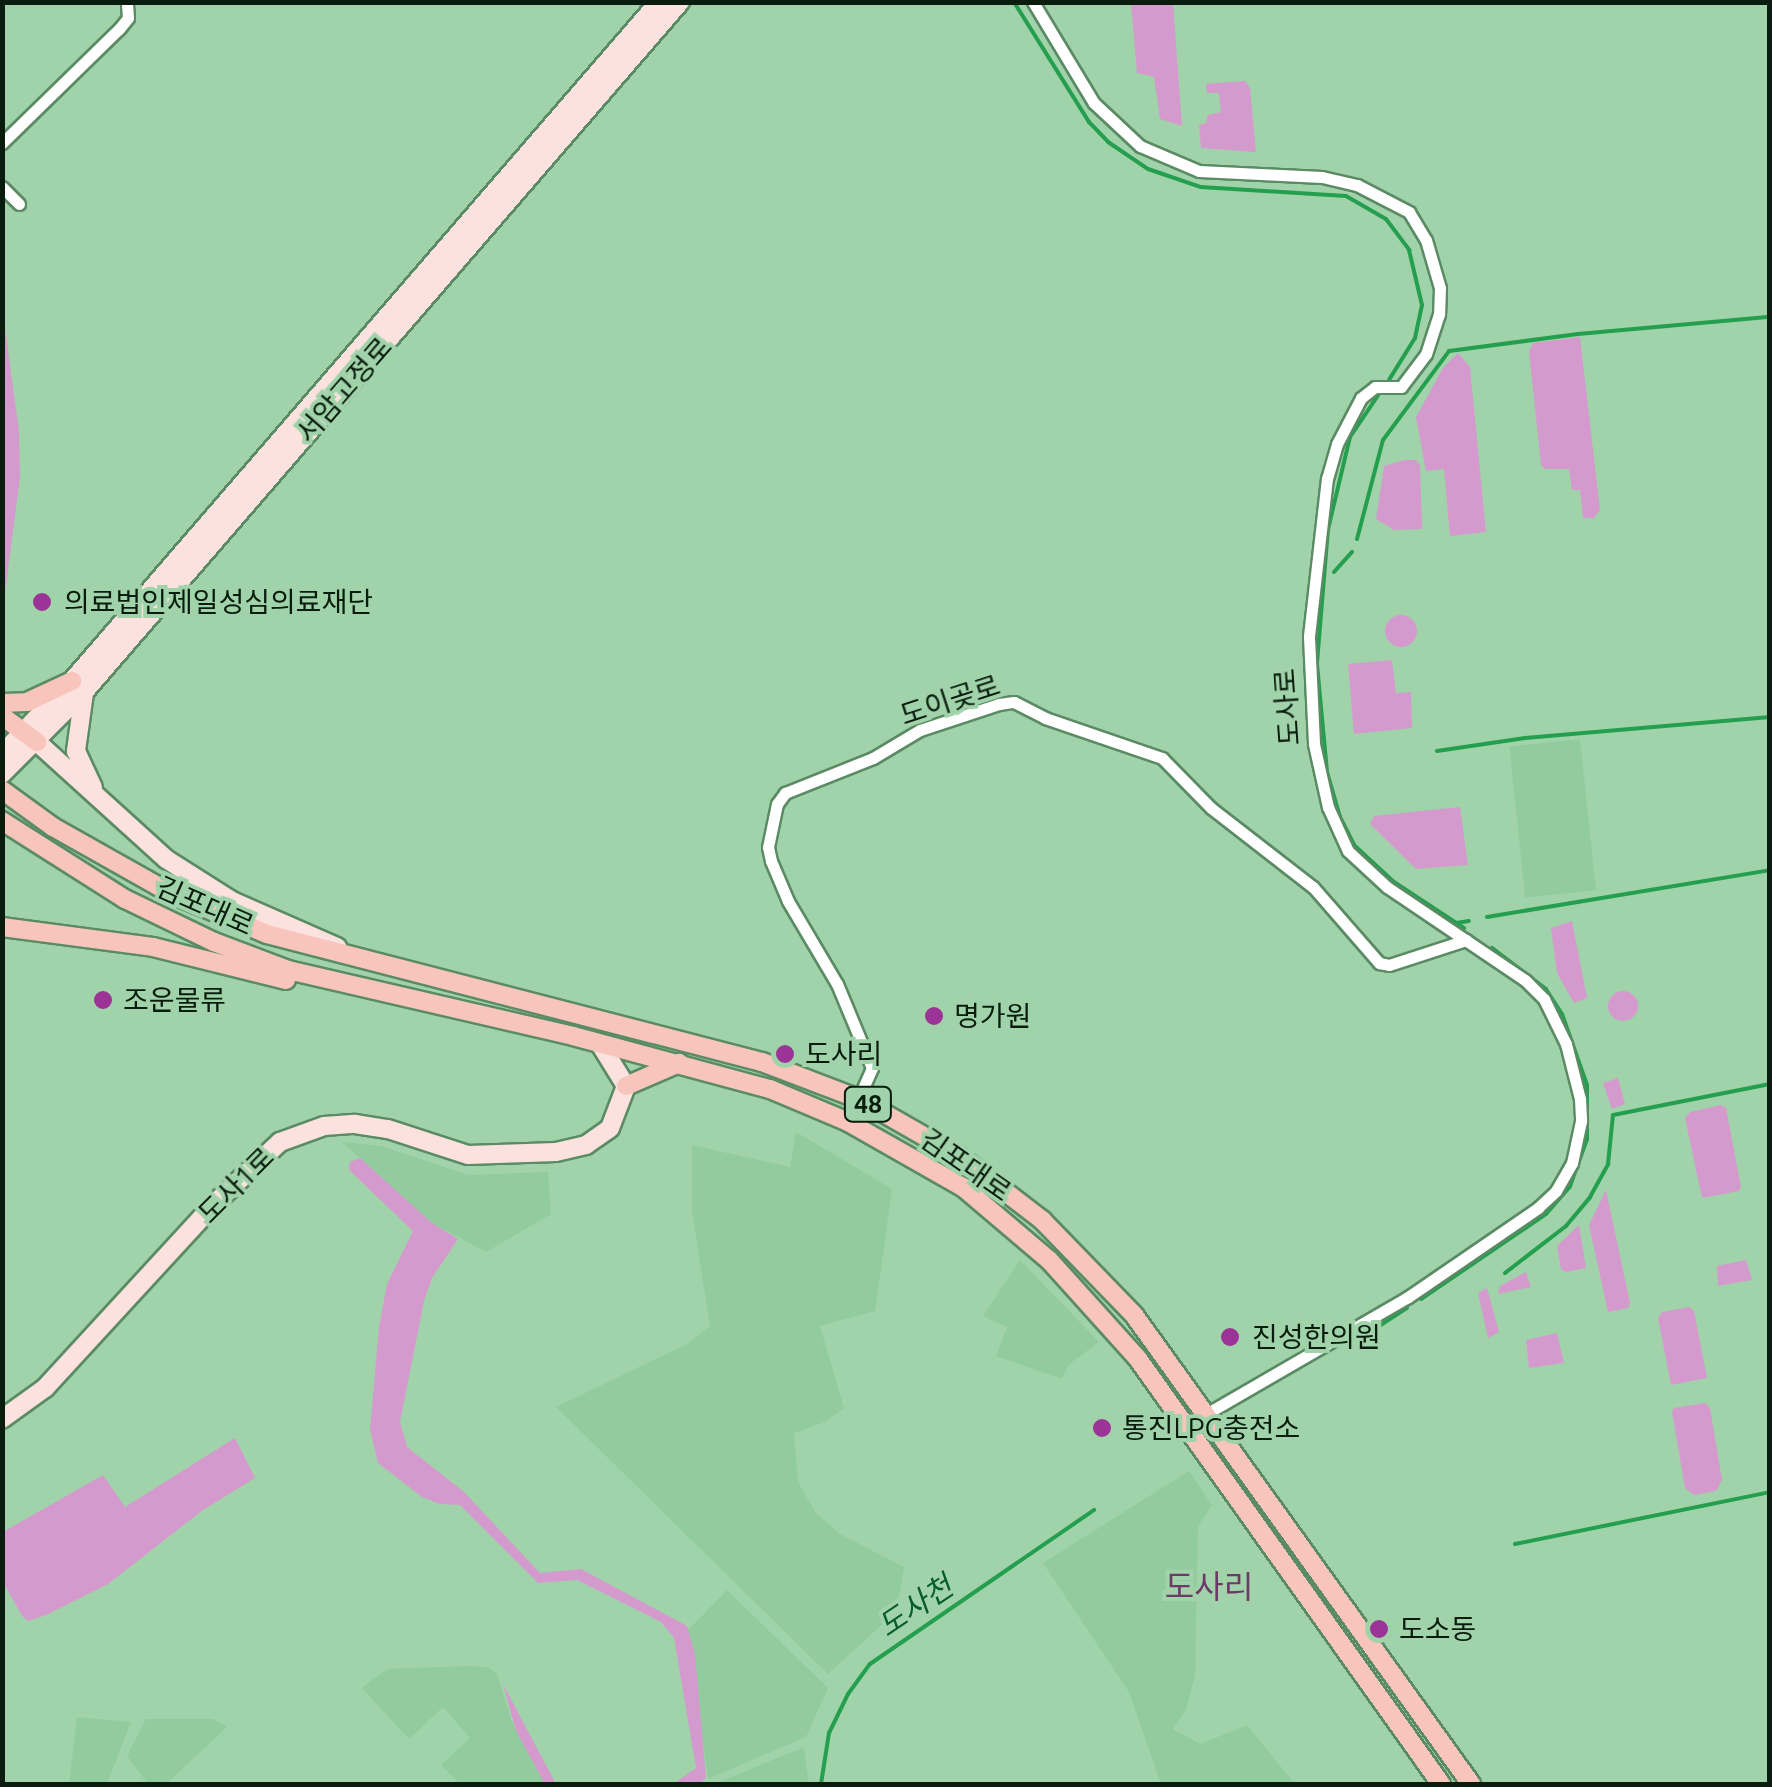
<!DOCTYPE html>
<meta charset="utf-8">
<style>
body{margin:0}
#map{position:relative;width:1772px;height:1787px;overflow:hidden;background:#a1d3aa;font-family:Ubuntu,"Noto Sans KR",sans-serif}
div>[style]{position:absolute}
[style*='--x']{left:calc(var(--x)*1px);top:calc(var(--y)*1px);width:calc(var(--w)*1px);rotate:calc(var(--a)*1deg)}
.built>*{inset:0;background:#92cb9d;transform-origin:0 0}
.green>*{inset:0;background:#d49ace}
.round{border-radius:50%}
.stream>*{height:4px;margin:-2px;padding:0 2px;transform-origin:2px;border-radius:2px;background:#249f4f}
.roads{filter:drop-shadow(2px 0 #5a8b64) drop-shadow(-2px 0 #5a8b64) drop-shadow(0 2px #5a8b64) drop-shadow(0 -2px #5a8b64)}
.street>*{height:11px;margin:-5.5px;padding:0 5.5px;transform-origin:5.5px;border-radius:5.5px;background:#fff}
.secondary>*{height:18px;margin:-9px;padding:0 9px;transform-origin:9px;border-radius:9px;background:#fce2de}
.primary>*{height:18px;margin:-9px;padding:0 9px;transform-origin:9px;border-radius:9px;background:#f8c5bc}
.dots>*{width:28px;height:28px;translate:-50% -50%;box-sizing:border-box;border:5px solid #a1d3aa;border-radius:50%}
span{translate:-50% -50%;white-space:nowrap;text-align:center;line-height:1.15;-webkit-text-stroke:8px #a1d3aa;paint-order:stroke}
.shield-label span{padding:2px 8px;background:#a1d3aa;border:2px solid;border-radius:8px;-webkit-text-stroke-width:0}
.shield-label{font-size:25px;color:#091c0d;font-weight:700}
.street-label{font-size:28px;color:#091c0d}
.poi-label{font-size:28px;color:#091c0d}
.left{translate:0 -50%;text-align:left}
.water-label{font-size:30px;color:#075d29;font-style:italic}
.quarter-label{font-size:32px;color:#6d3969}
.frame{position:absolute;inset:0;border:5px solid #091c0d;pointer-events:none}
</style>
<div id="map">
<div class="built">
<i style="left:1580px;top:739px;width:152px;height:71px;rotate:84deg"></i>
<i style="clip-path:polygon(796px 1132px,892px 1189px,875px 1311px,820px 1326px,844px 1408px,825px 1422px,794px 1433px,798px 1482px,816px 1513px,840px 1534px,904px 1567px,897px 1611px,828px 1674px,556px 1407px,687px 1344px,710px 1326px,692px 1212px,692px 1145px,790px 1167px)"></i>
<i style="clip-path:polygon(342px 1142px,381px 1146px,468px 1175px,548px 1172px,551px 1214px,486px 1252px,432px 1223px)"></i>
<i style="clip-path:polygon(1020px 1260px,1099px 1342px,1068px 1365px,1062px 1379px,996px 1356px,1007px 1327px,983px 1316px)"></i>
<i style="clip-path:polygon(1189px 1471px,1212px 1505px,1198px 1526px,1195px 1676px,1186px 1709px,1173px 1729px,1200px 1744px,1247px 1725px,1295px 1784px,1161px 1784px,1129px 1692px,1043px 1563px)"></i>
<i style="clip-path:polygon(727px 1590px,828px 1688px,806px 1737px,708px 1779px,688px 1630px)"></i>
<i style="clip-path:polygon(470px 1666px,488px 1667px,497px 1674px,512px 1722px,545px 1784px,460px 1784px,441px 1765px,470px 1738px,443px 1707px,409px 1739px,362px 1688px,387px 1669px)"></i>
<i style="clip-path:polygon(77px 1717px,131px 1722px,107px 1784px,69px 1784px)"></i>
<i style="clip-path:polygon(146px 1719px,213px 1719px,227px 1727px,166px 1784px,148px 1784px,127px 1756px)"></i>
<i style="clip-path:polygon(804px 1748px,809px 1784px,715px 1784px,789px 1753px)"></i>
</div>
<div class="green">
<i style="clip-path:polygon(1131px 3px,1173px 3px,1182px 126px,1160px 119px,1154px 77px,1137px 73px)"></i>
<i style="clip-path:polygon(1245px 81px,1250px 88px,1256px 152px,1201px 148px,1199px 125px,1206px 123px,1208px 115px,1221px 112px,1219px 93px,1207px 93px,1206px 84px)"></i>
<i style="clip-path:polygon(3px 314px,19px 431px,20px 477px,3px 608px)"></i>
<i style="clip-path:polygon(1580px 337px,1600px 510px,1594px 518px,1583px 518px,1580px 490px,1572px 490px,1569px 469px,1545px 469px,1541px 465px,1529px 351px,1533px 343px)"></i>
<i style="clip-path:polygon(1458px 353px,1470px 367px,1486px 532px,1450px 536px,1444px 469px,1426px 471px,1416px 417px,1443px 368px)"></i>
<i style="clip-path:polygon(1404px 460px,1416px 460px,1420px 465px,1422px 529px,1394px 530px,1376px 519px,1384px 466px)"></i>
<i class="round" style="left:1385px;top:615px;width:32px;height:32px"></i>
<i style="clip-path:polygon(1392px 660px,1396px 693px,1411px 692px,1412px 728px,1354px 734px,1348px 664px)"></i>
<i style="clip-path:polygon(1460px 807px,1468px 865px,1416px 869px,1370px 824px,1374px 816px)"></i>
<i style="clip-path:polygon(1572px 921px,1587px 998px,1574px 1003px,1557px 973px,1551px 928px)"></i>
<i class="round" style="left:1608px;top:991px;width:30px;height:30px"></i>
<i style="clip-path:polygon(1618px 1078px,1625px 1104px,1612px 1109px,1603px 1083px)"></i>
<i style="clip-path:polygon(1721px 1105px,1726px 1108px,1741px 1187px,1739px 1191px,1702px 1198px,1685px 1118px,1690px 1112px)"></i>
<i style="clip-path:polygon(360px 1158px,432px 1223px,458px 1239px,432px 1278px,424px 1301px,400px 1422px,407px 1447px,464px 1492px,540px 1573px,581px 1569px,687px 1626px,695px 1654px,706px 1778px,699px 1784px,673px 1784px,696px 1768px,674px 1638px,661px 1622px,577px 1580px,538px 1583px,460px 1505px,440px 1504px,422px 1497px,378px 1463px,370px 1430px,379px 1327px,387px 1284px,413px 1231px,349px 1170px,350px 1162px)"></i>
<i style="clip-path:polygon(1606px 1190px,1630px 1303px,1628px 1308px,1608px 1312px,1589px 1225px)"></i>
<i style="clip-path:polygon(1579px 1225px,1586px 1268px,1566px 1272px,1561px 1269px,1557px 1246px)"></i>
<i style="clip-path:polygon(1746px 1260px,1752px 1280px,1718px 1286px,1717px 1266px)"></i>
<i style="clip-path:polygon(1526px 1272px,1531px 1287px,1498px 1294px,1500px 1286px)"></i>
<i style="clip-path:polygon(1487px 1288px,1499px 1332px,1488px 1338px,1478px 1293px)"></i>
<i style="clip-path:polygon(1689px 1307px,1694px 1311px,1707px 1378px,1671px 1385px,1658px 1318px,1662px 1312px)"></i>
<i style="clip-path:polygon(1557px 1333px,1564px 1363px,1529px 1368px,1526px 1340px)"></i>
<i style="clip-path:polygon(1705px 1403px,1710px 1408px,1722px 1480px,1716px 1491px,1694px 1495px,1685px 1488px,1672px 1412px,1674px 1408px)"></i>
<i style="clip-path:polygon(235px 1438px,255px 1478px,203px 1510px,108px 1584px,46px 1615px,28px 1621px,22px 1616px,3px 1582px,3px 1532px,103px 1475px,125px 1507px)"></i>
<i style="clip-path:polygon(503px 1684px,522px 1720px,556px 1784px,545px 1784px,516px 1731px)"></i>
</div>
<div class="stream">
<i style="--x:1014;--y:2;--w:142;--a:58"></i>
<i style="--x:1089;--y:122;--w:28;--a:46"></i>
<i style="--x:1108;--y:142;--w:48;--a:34"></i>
<i style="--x:1148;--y:169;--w:56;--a:18.8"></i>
<i style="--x:1201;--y:187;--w:145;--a:3.6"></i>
<i style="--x:1346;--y:196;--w:46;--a:29.9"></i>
<i style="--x:1386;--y:219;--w:39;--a:53"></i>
<i style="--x:1409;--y:250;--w:57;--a:76.7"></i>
<i style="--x:1422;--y:305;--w:34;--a:102"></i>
<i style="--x:1415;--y:338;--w:49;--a:121.8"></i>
<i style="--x:1381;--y:391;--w:55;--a:124"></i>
<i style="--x:1350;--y:437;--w:95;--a:103.4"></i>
<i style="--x:1328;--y:529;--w:135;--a:94.7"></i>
<i style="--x:1317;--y:664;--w:108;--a:84.7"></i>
<i style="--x:1327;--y:772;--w:47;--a:73.9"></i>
<i style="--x:1340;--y:817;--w:33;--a:63"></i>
<i style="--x:1355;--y:846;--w:53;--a:42.7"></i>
<i style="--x:1394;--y:882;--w:84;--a:33.3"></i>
<i style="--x:1357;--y:539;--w:102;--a:-75.3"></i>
<i style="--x:1383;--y:440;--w:111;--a:-53.4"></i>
<i style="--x:1449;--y:351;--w:130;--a:-7.5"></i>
<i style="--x:1578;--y:334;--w:193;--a:-5.1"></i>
<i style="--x:1334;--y:572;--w:27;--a:-48"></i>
<i style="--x:1437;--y:751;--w:89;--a:-8.4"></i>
<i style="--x:1525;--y:738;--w:246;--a:-4.9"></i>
<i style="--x:1487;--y:917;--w:287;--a:-9.4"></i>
<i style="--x:1456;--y:923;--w:13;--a:-9"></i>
<i style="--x:1505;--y:1273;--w:77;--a:-37.6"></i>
<i style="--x:1566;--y:1226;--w:38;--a:-50"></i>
<i style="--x:1590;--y:1197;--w:38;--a:-61"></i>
<i style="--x:1608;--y:1164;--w:49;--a:-84.2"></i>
<i style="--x:1613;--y:1115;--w:160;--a:-11.2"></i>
<i style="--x:1421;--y:1299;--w:151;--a:-34.2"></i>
<i style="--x:1546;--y:1214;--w:37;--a:-49"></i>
<i style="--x:1570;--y:1186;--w:50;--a:-70.1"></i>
<i style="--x:1587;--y:1139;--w:54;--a:-90"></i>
<i style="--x:1587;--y:1085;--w:75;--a:-109.4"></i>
<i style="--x:1562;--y:1014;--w:30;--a:-123"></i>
<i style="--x:1546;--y:989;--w:68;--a:-142.8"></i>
<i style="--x:1376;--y:1328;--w:37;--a:-33"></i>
<i style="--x:1515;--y:1544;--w:260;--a:-11.5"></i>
<i style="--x:821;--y:1784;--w:52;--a:-81.1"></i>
<i style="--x:829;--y:1733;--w:43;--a:-64"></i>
<i style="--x:848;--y:1694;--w:37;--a:-54"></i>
<i style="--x:870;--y:1664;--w:272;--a:-34.5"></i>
</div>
<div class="roads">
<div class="street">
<i style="--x:1033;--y:2;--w:118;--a:58.9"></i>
<i style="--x:1094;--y:103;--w:63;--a:43.1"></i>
<i style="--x:1140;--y:146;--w:64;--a:23"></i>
<i style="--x:1199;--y:171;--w:123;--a:2.8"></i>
<i style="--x:1322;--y:177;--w:36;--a:13"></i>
<i style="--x:1357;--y:185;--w:59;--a:27.4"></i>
<i style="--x:1409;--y:212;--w:33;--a:59"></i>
<i style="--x:1426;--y:240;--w:50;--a:73.7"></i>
<i style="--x:1440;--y:288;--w:26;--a:92"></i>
<i style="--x:1439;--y:314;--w:42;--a:108"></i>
<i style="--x:1426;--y:354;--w:41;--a:127.1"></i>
<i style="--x:1401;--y:387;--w:26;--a:180"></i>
<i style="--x:1375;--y:387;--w:18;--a:142"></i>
<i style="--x:1361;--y:398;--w:52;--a:117.6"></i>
<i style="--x:1337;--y:444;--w:35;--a:106"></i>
<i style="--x:1327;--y:478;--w:160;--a:96.5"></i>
<i style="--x:1309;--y:637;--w:107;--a:87.3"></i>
<i style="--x:1314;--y:744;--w:65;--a:77.5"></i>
<i style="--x:1328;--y:807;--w:48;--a:65.6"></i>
<i style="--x:1348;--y:851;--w:53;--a:42.7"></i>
<i style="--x:1387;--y:887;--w:166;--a:34"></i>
<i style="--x:1525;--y:980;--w:27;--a:45"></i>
<i style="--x:1544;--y:999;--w:50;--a:63.9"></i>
<i style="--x:1566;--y:1044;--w:57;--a:75.7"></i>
<i style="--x:1580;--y:1099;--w:22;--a:87"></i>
<i style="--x:1581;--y:1121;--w:43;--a:102.1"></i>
<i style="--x:1572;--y:1163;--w:32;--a:120"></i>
<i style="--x:1556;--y:1191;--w:25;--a:137"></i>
<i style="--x:1538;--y:1208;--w:158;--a:145.6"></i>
<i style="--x:1408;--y:1297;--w:231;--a:149.9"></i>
<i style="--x:2;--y:143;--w:163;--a:-44.3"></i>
<i style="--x:119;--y:29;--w:14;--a:-51"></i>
<i style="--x:128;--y:18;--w:16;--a:-94"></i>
<i style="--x:2;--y:187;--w:24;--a:45"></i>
<i style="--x:848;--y:1122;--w:59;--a:-66"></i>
<i style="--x:872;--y:1068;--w:91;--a:-112.6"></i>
<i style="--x:837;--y:984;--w:96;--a:-120.6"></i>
<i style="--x:788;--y:901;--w:43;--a:-113"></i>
<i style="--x:771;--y:861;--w:14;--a:-102"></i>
<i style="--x:768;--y:847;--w:44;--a:-78.2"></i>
<i style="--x:777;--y:804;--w:14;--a:-54"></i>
<i style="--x:785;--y:793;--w:95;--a:-21.7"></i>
<i style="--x:873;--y:758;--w:55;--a:-30.8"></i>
<i style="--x:920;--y:730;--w:83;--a:-18.2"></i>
<i style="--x:999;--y:704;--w:15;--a:-8"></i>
<i style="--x:1014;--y:702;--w:35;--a:27"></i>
<i style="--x:1045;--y:718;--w:124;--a:18.9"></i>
<i style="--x:1162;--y:758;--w:70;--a:45.6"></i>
<i style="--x:1211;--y:808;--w:129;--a:37.8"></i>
<i style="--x:1313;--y:887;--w:101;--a:49"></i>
<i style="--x:1379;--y:963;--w:10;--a:11"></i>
<i style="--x:1389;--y:965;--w:81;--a:-18"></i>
</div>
<div class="secondary">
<i style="--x:84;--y:693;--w:59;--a:97.9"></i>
<i style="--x:76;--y:751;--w:40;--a:65"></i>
<i style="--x:37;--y:742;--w:174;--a:42.2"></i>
<i style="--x:166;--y:859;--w:78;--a:32.5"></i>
<i style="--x:232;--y:901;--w:115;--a:23.7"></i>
<i style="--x:2;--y:754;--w:101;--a:-46.2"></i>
<i style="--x:72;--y:681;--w:898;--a:-49.16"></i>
<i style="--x:2;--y:774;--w:116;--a:-45"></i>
<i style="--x:84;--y:692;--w:912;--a:-49.18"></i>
<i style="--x:2;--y:1419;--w:53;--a:-35.8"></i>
<i style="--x:45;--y:1388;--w:251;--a:-47.4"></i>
<i style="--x:215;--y:1203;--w:89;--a:-43.2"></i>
<i style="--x:280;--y:1142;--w:47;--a:-20"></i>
<i style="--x:324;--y:1126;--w:31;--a:-4"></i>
<i style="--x:355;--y:1124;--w:33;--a:9"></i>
<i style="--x:388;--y:1129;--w:84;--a:18"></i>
<i style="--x:468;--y:1155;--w:88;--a:-2"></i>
<i style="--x:556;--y:1152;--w:31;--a:-13"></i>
<i style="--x:586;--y:1145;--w:29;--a:-35"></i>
<i style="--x:610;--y:1128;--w:45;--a:-69.1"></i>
<i style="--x:626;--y:1086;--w:49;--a:-121.8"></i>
</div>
<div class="primary">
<i style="--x:2;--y:703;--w:25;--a:-2"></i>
<i style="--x:27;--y:702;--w:50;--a:-25"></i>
<i style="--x:2;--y:716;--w:44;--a:36.6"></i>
<i style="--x:2;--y:790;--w:63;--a:36"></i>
<i style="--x:53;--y:827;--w:134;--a:29.4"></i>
<i style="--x:170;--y:893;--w:105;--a:22.9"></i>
<i style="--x:267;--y:934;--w:511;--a:14.5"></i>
<i style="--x:762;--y:1062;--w:104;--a:20.9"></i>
<i style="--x:859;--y:1099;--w:115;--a:29.7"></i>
<i style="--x:959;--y:1156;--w:105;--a:37.6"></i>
<i style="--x:1042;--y:1220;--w:132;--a:45.9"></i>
<i style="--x:1134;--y:1315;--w:578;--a:54.3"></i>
<i style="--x:2;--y:821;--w:146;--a:32.4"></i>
<i style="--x:125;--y:899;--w:99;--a:25.8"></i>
<i style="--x:214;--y:942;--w:79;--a:20.7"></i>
<i style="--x:288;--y:970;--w:293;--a:13"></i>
<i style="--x:573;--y:1036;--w:204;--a:15.1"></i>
<i style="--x:770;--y:1089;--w:85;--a:22.9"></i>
<i style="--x:848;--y:1122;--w:133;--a:29.6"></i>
<i style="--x:964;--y:1188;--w:111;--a:40.3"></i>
<i style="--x:1049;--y:1260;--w:133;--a:48"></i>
<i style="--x:1138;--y:1359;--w:522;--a:54.51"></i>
<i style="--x:2;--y:927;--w:152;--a:7.5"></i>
<i style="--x:153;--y:947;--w:137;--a:13.9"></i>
<i style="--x:626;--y:1086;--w:58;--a:-23.5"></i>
</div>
</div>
<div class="dots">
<i style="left:42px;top:602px;background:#9c3497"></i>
<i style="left:103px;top:1000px;background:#9c3497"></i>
<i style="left:934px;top:1016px;background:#9c3497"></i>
<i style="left:785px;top:1054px;background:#9c3497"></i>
<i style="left:1230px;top:1337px;background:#9c3497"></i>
<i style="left:1102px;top:1428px;background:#9c3497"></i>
<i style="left:1379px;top:1629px;background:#9c3497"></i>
</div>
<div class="shield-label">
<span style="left:868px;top:1104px">48</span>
</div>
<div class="street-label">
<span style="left:344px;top:390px;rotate:-49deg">서암고정로</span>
<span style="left:950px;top:700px;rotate:-18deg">도이곶로</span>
<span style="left:1287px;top:707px;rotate:-94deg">도사로</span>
<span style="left:205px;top:906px;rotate:24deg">김포대로</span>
<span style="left:966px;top:1165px;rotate:35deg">김포대로</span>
<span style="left:236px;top:1185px;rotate:-45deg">도사1로</span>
</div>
<div class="poi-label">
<span class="left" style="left:64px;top:602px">의료법인제일성심의료재단</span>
<span class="left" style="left:123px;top:1000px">조운물류</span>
<span class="left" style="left:954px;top:1016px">명가원</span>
<span class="left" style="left:805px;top:1054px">도사리</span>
<span class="left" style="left:1252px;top:1337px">진성한의원</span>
<span class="left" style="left:1122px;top:1428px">통진LPG충전소</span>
<span class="left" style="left:1399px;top:1629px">도소동</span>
</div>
<div class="water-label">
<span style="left:915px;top:1606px;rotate:-34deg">도사천</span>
</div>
<div class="quarter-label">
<span style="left:1209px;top:1586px">도사리</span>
</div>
<div class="frame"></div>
</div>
